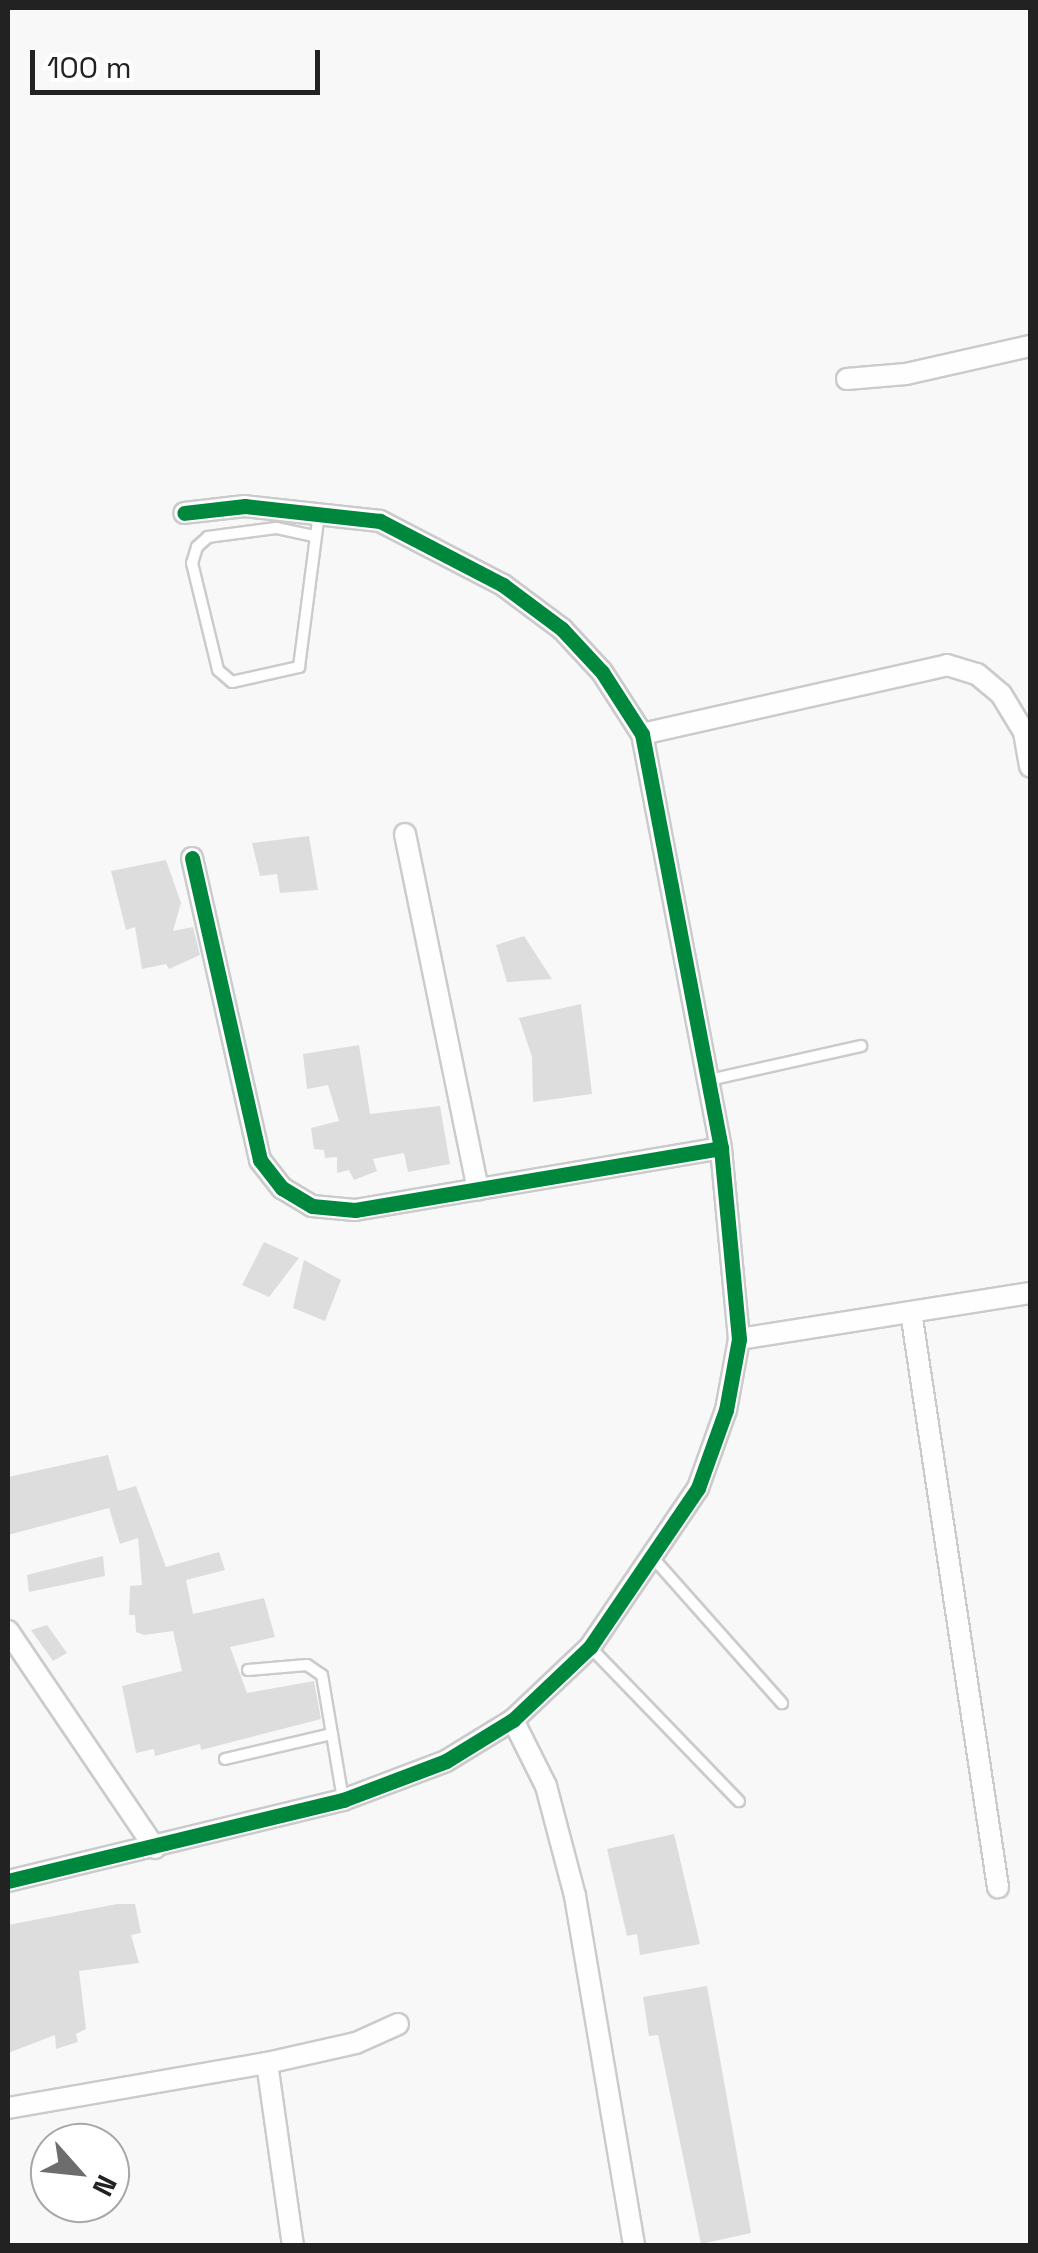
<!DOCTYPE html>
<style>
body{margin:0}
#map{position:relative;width:1038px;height:2253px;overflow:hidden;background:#f8f8f9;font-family:"Space Grotesk",sans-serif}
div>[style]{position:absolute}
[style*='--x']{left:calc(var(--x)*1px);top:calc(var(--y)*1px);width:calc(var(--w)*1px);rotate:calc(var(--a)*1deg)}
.building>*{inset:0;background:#deddde}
.roads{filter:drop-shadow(2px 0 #cbcbcc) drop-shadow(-2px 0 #cbcbcc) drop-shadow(0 2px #cbcbcc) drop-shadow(0 -2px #cbcbcc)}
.service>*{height:10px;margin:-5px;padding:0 5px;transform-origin:5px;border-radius:5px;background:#fefefe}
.minor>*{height:20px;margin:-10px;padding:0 10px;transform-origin:10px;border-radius:10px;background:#fefefe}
.cycleway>*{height:15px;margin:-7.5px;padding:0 7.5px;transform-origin:7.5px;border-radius:7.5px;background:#00873e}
span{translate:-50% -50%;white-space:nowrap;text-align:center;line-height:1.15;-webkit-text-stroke:8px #fff;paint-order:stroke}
.frame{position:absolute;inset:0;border:10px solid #222;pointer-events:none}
.north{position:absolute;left:30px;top:2123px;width:100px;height:100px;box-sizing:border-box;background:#fff;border:2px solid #a7a7a7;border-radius:50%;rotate:117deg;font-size:28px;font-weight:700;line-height:40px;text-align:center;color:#222}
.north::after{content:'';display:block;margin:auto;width:35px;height:45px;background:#6d6d6d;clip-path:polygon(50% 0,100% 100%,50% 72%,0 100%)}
.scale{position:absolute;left:30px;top:50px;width:290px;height:45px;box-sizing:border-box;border:5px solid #222;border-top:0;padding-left:12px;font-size:30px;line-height:35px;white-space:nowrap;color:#222;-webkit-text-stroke:8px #fff;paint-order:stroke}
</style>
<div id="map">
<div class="building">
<i style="clip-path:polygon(309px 836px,318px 890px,280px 893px,277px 874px,260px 876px,252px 843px)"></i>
<i style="clip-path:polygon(166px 860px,181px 903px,173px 931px,193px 927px,200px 955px,169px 969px,166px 964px,142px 969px,135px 927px,126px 930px,111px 871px)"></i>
<i style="clip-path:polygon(524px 936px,552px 979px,507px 982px,496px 945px)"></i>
<i style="clip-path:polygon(581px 1004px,592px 1094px,533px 1102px,532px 1057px,519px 1018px)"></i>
<i style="clip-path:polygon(359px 1045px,370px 1114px,440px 1106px,450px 1164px,408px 1172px,404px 1153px,373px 1159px,377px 1171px,354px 1180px,349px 1170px,337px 1173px,337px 1157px,325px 1158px,324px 1150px,314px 1149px,311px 1128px,339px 1121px,328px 1085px,307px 1089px,303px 1054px)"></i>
<i style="clip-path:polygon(264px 1242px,299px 1258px,269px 1297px,242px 1285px)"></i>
<i style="clip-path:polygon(304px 1260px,341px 1280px,325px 1321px,293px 1308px)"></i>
<i style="clip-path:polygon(108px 1455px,118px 1491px,136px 1486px,166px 1567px,219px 1552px,225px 1570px,186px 1580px,193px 1614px,264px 1598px,275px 1637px,230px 1647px,247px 1693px,314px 1681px,321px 1719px,201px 1750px,200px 1744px,155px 1756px,154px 1749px,136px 1753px,122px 1686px,182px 1671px,173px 1631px,144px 1635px,136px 1632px,135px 1615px,129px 1615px,130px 1586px,142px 1585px,138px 1538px,120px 1544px,109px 1508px,8px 1535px,8px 1477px)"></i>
<i style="clip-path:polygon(103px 1556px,105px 1576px,29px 1592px,27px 1575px)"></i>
<i style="clip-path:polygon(47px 1625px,67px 1653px,53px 1661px,31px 1630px)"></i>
<i style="clip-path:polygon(674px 1834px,700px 1944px,640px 1955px,637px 1934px,627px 1936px,607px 1849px)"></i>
<i style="clip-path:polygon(117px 1904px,135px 1904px,141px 1933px,131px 1935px,139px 1963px,79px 1971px,86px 2029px,76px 2034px,78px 2042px,56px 2049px,55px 2035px,8px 2053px,8px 1925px)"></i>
<i style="clip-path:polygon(707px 1986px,751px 2233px,701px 2244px,658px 2035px,649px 2036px,643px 1997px)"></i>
</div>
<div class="roads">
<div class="service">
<i style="--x:314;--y:536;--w:39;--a:-168"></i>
<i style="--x:276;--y:528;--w:69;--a:172.5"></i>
<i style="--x:208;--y:537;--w:15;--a:138"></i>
<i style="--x:197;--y:547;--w:17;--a:107"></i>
<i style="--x:192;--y:563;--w:110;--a:76.3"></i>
<i style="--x:218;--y:670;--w:18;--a:41"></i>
<i style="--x:232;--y:682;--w:69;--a:-12.6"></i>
<i style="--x:299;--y:667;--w:154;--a:-82.6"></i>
<i style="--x:709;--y:1080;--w:156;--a:-12.6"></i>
<i style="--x:654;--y:1559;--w:193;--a:48.4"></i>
<i style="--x:591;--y:1648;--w:213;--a:46"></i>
<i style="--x:248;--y:1670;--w:59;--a:-4.8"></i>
<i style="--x:307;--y:1665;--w:18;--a:34"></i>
<i style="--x:322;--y:1675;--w:126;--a:80.4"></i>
<i style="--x:225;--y:1759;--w:110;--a:-13.2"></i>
</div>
<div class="minor">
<i style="--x:847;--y:379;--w:59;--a:-4.8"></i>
<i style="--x:906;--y:374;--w:127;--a:-12.7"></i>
<i style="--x:642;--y:734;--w:313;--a:-12.7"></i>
<i style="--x:947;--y:665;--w:31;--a:17"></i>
<i style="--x:977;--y:674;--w:31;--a:40"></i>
<i style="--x:1001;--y:694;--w:44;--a:58.8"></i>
<i style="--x:1024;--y:732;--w:35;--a:80"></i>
<i style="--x:405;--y:834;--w:363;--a:78.4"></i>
<i style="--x:192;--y:858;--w:310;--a:77.3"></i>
<i style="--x:260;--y:1160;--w:36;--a:52"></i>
<i style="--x:282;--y:1188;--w:35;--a:31"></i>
<i style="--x:312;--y:1206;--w:43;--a:5.3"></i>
<i style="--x:355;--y:1210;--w:371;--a:-9.6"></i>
<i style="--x:911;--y:1312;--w:582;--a:81.4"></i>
<i style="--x:739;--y:1339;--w:295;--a:-9"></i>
<i style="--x:8;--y:1631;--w:262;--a:55.9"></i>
<i style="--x:513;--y:1720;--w:74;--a:63.4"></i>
<i style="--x:546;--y:1786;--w:114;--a:75.2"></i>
<i style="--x:575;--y:1896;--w:355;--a:80.4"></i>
<i style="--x:8;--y:1881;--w:345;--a:-13.6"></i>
<i style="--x:343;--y:1800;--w:110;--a:-20.7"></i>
<i style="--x:446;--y:1761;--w:79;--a:-31.5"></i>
<i style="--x:513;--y:1720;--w:106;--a:-43.5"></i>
<i style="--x:590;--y:1647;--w:192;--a:-55.8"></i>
<i style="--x:698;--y:1488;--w:83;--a:-70.3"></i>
<i style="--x:726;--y:1410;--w:72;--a:-79.6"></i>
<i style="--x:739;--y:1339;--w:192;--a:-95.4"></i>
<i style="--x:721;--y:1148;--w:421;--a:-100.8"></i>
<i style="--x:642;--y:734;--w:74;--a:-122.8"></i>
<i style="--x:602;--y:672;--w:59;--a:-132.9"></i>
<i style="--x:562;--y:629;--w:74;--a:-143.3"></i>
<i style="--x:503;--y:585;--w:139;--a:-152.5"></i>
<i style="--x:380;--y:521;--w:136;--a:-173.7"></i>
<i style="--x:245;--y:506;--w:61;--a:173.5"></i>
<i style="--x:267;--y:2063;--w:185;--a:81.9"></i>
<i style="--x:8;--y:2108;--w:263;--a:-9.9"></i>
<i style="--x:267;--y:2063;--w:91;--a:-12.7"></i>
<i style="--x:356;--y:2043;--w:46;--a:-24.3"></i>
</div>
</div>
<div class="cycleway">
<i style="--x:192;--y:858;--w:310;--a:77.3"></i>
<i style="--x:260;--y:1160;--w:36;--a:52"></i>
<i style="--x:282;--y:1188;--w:35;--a:31"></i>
<i style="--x:312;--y:1206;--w:43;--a:5.3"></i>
<i style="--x:355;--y:1210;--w:371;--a:-9.6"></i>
<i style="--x:8;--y:1881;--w:345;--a:-13.6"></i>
<i style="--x:343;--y:1800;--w:110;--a:-20.7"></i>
<i style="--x:446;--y:1761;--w:79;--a:-31.5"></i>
<i style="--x:513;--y:1720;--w:106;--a:-43.5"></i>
<i style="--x:590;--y:1647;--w:192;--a:-55.8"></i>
<i style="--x:698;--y:1488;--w:83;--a:-70.3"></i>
<i style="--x:726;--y:1410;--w:72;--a:-79.6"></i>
<i style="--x:739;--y:1339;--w:192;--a:-95.4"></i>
<i style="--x:721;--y:1148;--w:421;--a:-100.8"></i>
<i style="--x:642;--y:734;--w:74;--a:-122.8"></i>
<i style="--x:602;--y:672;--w:59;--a:-132.9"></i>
<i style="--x:562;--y:629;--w:74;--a:-143.3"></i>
<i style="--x:503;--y:585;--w:139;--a:-152.5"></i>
<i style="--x:380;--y:521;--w:136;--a:-173.7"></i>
<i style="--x:245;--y:506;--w:61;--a:173.5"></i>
</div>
<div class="frame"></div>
<div class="north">N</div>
<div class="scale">100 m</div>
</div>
